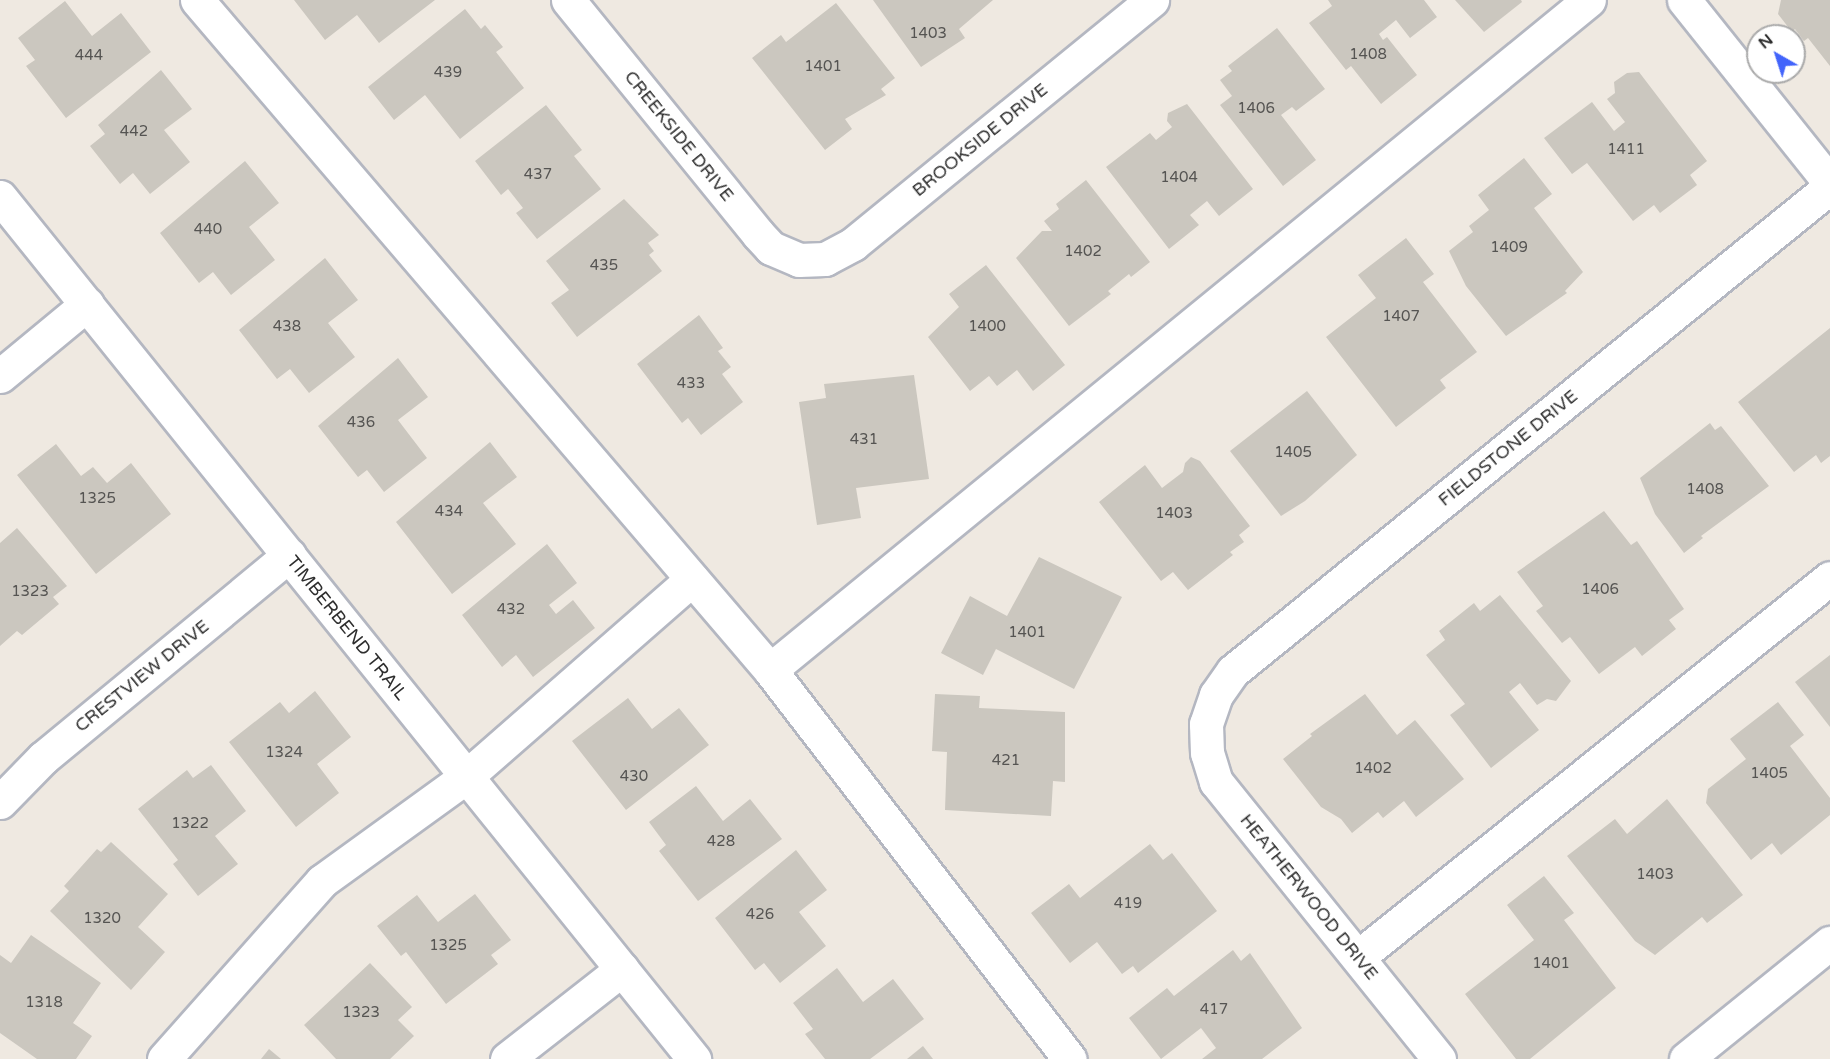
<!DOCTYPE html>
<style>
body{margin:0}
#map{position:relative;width:1830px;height:1059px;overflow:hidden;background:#efe9e1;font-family:"Varela Round",sans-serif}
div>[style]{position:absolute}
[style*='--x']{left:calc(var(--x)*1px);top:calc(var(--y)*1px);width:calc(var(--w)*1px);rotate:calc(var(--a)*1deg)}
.building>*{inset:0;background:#cbc7bf}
.roads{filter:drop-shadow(2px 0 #b4b7c1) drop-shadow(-2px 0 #b4b7c1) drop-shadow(0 2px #b4b7c1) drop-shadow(0 -2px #b4b7c1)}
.minor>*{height:33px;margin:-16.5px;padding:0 16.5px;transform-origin:16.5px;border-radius:16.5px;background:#fff}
span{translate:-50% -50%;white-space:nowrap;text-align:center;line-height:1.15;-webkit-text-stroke:4.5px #fff;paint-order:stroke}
.number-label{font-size:15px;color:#555452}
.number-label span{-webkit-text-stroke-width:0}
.street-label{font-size:18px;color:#2e2e2e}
.north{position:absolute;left:1746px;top:24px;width:60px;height:60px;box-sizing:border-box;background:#fff;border:2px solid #ababab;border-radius:50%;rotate:321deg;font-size:16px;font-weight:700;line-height:24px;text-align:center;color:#2e2e2e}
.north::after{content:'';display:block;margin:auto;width:21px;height:27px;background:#4264fb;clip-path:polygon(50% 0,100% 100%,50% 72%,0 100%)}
</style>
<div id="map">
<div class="building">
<i style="clip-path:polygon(294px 0,435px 0,379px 43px,357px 15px,325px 40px)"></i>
<i style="clip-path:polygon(873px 0,993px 0,959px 29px,965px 38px,921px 67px)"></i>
<i style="clip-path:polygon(1328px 0,1424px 0,1437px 17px,1410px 38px,1396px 20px,1379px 34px,1383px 40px,1387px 37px,1417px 75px,1381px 104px,1351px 66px,1346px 70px,1309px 23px,1332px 6px)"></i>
<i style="clip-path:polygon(1455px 0,1521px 0,1522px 2px,1484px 32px)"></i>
<i style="clip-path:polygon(1830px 0,1830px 66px,1808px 38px,1804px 41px,1795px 29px,1792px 32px,1778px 14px,1781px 0)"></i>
<i style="clip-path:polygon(65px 1px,92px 36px,121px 13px,151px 52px,66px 118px,26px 66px,35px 60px,18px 38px)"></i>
<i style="clip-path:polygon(836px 3px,895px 78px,881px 89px,886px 95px,845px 119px,852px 129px,825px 150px,752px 58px,781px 35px,786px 42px)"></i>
<i style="clip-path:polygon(465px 9px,481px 29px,485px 25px,503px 47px,496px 52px,524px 88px,460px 139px,425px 95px,394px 120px,368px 87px)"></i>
<i style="clip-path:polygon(1277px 28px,1325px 89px,1296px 111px,1292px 107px,1281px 115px,1316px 160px,1283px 186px,1220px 105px,1232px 96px,1220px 80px,1232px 71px,1228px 66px)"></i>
<i style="clip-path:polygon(161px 70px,192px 109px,164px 130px,190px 162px,150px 194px,133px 173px,120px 184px,90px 146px,105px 134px,98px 125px)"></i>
<i style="clip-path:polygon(1639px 72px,1707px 161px,1690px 175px,1697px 185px,1660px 213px,1654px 205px,1633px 221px,1587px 163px,1572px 174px,1544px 138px,1592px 102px,1614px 131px,1625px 122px,1607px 99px,1615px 93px,1614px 82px,1627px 73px)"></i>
<i style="clip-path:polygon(1187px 104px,1253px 189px,1219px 216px,1207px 201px,1190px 215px,1199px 225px,1169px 249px,1106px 167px,1150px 133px,1156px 140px,1172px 127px,1167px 121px,1168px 113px)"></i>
<i style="clip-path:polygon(546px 105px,582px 150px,574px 156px,601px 189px,537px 239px,516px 213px,523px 208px,508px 189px,501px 195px,475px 161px)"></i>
<i style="clip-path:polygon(1524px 158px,1552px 194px,1534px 208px,1583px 272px,1565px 291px,1567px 293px,1506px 336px,1466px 286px,1449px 251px,1473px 232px,1469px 226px,1489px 210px,1478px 195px)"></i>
<i style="clip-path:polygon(245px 161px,279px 203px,249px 227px,275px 260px,231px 295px,213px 272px,199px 283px,160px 233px)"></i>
<i style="clip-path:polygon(1086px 180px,1150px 262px,1131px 277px,1129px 274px,1108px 291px,1111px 294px,1069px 326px,1016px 258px,1042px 231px,1052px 231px,1044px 221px,1059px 209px,1056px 204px)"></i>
<i style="clip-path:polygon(624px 199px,659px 235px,648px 243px,654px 251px,649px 255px,662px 271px,577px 337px,551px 303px,569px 290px,546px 261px)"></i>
<i style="clip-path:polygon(1406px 238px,1434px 274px,1423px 282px,1477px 352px,1440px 380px,1446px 388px,1396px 427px,1326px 337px,1376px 298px,1358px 275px)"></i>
<i style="clip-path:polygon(325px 258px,358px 300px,328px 323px,355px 357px,309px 393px,290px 369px,277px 379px,239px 330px)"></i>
<i style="clip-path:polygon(986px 265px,1065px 365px,1033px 391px,1017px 370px,997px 386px,989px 376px,970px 391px,928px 337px,959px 307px,949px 294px)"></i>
<i style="clip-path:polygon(699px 315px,723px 348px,718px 351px,731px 367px,722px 374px,743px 402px,701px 435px,688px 418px,682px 423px,637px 364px)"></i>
<i style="clip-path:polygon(1830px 328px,1830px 456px,1821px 463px,1816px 455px,1794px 472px,1738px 402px)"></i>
<i style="clip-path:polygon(398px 358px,428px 397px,398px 420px,427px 458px,384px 492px,367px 470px,358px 477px,318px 426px)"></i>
<i style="clip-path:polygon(914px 375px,929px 479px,856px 488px,861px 518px,817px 525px,799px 402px,826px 398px,824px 384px)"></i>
<i style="clip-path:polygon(1307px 391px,1357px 455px,1305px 501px,1281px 516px,1230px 451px)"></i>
<i style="clip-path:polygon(1710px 423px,1715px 430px,1721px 426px,1769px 486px,1701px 536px,1703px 538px,1684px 553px,1655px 514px,1640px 478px)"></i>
<i style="clip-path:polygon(490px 442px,517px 477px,483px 503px,516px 544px,452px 594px,396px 522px)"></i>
<i style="clip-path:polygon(56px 444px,81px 476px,93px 467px,107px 483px,131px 463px,171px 514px,96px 574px,17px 475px)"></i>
<i style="clip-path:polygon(1191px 457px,1200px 461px,1250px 526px,1239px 535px,1244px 542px,1230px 552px,1233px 555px,1188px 590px,1173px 572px,1161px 581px,1099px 502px,1145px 465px,1162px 488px,1183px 472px,1185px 463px)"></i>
<i style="clip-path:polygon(1604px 511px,1631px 545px,1637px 541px,1684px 609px,1669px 620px,1676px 629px,1642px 656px,1635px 647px,1599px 674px,1570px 637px,1562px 643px,1536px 611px,1543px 606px,1517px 572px)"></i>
<i style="clip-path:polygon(17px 528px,67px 586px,53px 597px,59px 604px,22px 635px,17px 631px,0 646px,0 543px)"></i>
<i style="clip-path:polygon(547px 544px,577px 583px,549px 605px,556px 614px,573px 600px,595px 628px,533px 677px,516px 655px,502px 667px,462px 615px)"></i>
<i style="clip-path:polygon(1039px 557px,1122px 597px,1074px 689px,996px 649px,983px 675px,941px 653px,970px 596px,1007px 616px)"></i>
<i style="clip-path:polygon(1500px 595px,1571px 681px,1556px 701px,1547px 699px,1537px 705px,1520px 683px,1509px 692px,1539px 730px,1491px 768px,1450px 715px,1465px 704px,1426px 655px,1445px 640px,1439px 631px,1474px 603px,1480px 611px)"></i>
<i style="clip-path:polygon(1830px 655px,1830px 727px,1795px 682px)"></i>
<i style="clip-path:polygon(315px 691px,351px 737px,317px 764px,339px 793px,296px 827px,229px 742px,280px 702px,289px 713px)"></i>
<i style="clip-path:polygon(935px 694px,980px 696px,979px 708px,1065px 712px,1065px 782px,1053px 781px,1051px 816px,945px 810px,947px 752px,932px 751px)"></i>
<i style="clip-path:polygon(1365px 694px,1397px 735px,1415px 720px,1464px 779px,1416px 817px,1404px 801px,1383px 818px,1378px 812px,1352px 833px,1341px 819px,1321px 807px,1283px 759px,1312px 736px,1310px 734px)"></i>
<i style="clip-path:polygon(628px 698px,652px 729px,679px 708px,709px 745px,626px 810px,572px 741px)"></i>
<i style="clip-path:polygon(1778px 702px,1804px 735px,1790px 746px,1830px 798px,1830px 815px,1781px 855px,1772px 843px,1751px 860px,1706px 803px,1708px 789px,1746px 759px,1730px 739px)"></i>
<i style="clip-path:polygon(211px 765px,246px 811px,215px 836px,238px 864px,198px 896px,173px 864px,178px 860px,138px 809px,187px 770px,193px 778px)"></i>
<i style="clip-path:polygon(696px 786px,723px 821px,750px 799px,782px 839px,698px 901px,659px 851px,666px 845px,649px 822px)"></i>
<i style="clip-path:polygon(1667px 799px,1743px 895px,1707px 923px,1702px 917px,1655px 955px,1635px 941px,1567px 856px,1615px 819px,1627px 834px)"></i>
<i style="clip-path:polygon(111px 842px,168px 894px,138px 927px,165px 952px,131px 990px,50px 911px,69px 891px,64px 886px,97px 849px,101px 852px)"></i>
<i style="clip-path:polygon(1150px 844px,1163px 860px,1172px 853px,1217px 911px,1138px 973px,1133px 966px,1122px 974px,1097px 942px,1070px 963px,1031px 913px,1069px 884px,1080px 898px)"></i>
<i style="clip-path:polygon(796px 850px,827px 890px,799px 912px,826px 946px,780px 983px,764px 963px,755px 970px,715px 918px)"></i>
<i style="clip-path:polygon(1544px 876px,1574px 913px,1564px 920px,1616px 988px,1530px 1059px,1516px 1059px,1465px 994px,1534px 940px,1507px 905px)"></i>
<i style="clip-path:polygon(475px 894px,511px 940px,491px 955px,498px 964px,446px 1004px,406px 952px,401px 956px,377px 926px,417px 895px,438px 922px)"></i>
<i style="clip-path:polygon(31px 935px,101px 983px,73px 1023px,92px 1036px,76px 1059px,37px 1059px,0 1033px,0 955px,11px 963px)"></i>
<i style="clip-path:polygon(1233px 950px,1241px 961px,1250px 953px,1302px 1028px,1262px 1059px,1202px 1059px,1216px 1048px,1201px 1028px,1161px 1059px,1129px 1018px,1167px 988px,1174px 996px)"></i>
<i style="clip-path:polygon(370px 963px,412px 1007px,398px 1020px,414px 1036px,390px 1059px,336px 1059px,304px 1025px)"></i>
<i style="clip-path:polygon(837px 968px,863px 1002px,893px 979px,924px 1019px,870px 1059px,825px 1059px,805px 1034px,813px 1029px,793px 1003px)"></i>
<i style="clip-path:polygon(923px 1046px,933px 1059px,907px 1059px)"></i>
<i style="clip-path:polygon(269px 1049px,281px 1059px,261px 1059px)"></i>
</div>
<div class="roads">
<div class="minor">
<i style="--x:197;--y:0;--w:882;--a:49.46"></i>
<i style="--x:770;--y:670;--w:491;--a:52.4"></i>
<i style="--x:568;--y:0;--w:301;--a:50.9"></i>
<i style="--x:758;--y:234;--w:19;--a:47"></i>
<i style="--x:771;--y:248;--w:30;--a:23"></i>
<i style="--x:799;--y:260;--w:26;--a:-2"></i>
<i style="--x:825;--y:259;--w:32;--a:-28"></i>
<i style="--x:853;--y:244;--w:386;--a:-39.2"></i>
<i style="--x:1684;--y:0;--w:234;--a:51.4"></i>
<i style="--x:0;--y:197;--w:1107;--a:51.16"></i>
<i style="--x:0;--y:376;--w:113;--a:-39.6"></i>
<i style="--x:770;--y:670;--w:1058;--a:-39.29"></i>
<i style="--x:0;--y:802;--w:62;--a:-45.7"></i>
<i style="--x:43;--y:758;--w:319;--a:-39.5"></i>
<i style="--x:1358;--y:957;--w:605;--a:-38.76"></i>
<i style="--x:164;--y:1059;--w:238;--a:-48.4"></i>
<i style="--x:322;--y:881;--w:179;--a:-35.9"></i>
<i style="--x:467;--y:776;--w:299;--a:-41.2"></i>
<i style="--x:507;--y:1059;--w:146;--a:-38"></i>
<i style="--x:1439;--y:1059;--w:356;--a:-128.8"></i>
<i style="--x:1216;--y:782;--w:30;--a:-107"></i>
<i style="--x:1207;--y:753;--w:29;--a:-92"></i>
<i style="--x:1206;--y:724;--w:31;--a:-71"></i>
<i style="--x:1216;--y:695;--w:29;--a:-55"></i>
<i style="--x:1233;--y:671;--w:769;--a:-39.03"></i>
<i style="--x:1686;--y:1059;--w:185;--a:-38.9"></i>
</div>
</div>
<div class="number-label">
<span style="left:928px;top:34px">1403</span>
<span style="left:1368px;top:55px">1408</span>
<span style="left:89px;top:56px">444</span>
<span style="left:823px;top:67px">1401</span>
<span style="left:448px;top:73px">439</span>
<span style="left:1256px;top:109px">1406</span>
<span style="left:134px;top:132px">442</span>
<span style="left:1626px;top:150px">1411</span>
<span style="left:538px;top:175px">437</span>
<span style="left:1179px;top:178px">1404</span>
<span style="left:208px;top:230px">440</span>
<span style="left:1509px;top:248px">1409</span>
<span style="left:1083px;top:252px">1402</span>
<span style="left:604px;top:266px">435</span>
<span style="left:1401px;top:317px">1407</span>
<span style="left:287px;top:327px">438</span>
<span style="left:987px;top:327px">1400</span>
<span style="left:691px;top:384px">433</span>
<span style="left:361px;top:423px">436</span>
<span style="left:864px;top:440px">431</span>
<span style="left:1293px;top:453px">1405</span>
<span style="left:1705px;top:490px">1408</span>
<span style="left:97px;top:499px">1325</span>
<span style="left:449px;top:512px">434</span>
<span style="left:1174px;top:514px">1403</span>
<span style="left:1600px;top:590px">1406</span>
<span style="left:30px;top:592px">1323</span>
<span style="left:511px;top:610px">432</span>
<span style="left:1027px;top:633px">1401</span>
<span style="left:284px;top:753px">1324</span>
<span style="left:1006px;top:761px">421</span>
<span style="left:1373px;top:769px">1402</span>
<span style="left:1769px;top:774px">1405</span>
<span style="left:634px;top:777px">430</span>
<span style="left:190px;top:824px">1322</span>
<span style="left:721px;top:842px">428</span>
<span style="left:1655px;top:875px">1403</span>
<span style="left:1128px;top:904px">419</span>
<span style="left:760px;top:915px">426</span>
<span style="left:102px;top:919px">1320</span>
<span style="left:448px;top:946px">1325</span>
<span style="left:1551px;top:964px">1401</span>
<span style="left:44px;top:1003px">1318</span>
<span style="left:1214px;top:1010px">417</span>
<span style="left:361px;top:1013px">1323</span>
</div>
<div class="street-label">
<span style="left:679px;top:136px;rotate:51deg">CREEKSIDE DRIVE</span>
<span style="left:980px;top:140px;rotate:-39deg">BROOKSIDE DRIVE</span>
<span style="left:1508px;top:448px;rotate:-39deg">FIELDSTONE DRIVE</span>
<span style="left:347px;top:628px;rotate:51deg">TIMBERBEND TRAIL</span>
<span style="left:142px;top:676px;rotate:-39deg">CRESTVIEW DRIVE</span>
<span style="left:1309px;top:897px;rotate:51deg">HEATHERWOOD DRIVE</span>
</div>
<div class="north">N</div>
</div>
